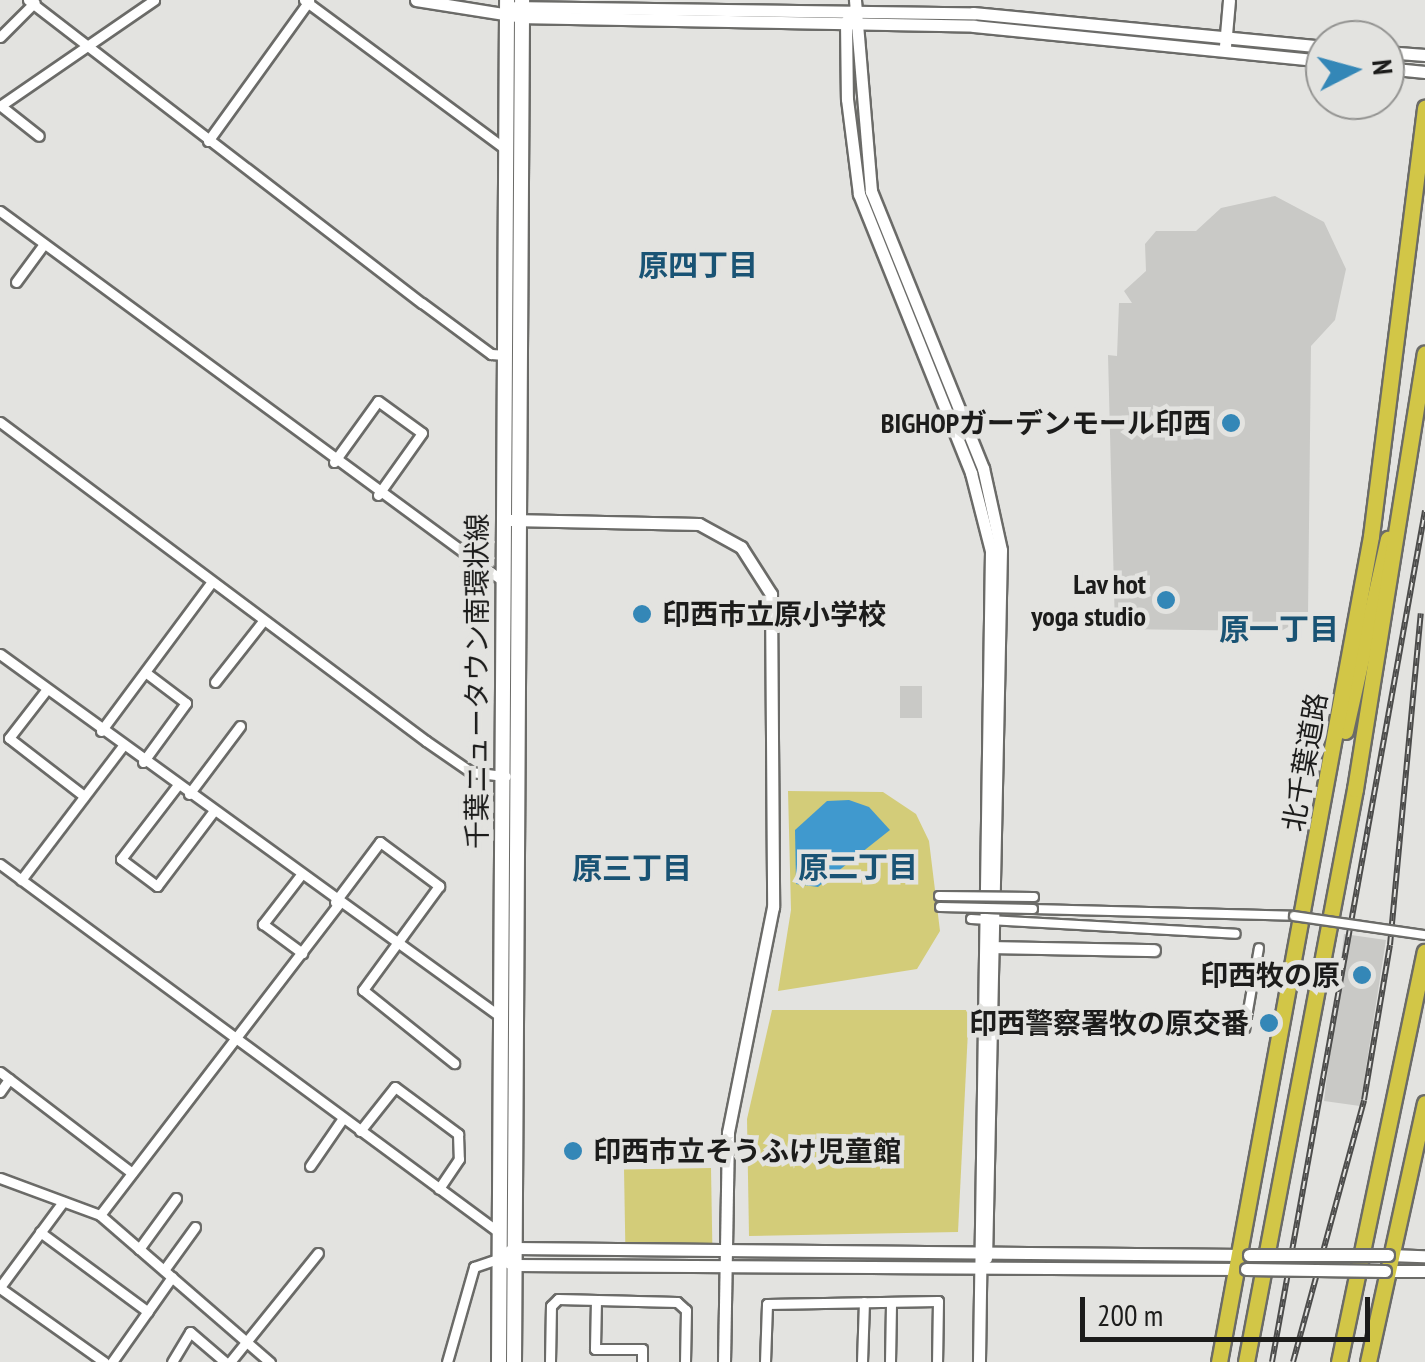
<!DOCTYPE html>
<meta charset="utf-8">
<style>
body{margin:0}
#map{position:relative;width:1425px;height:1362px;overflow:hidden;background:#e3e3e0;font-family:"PT Sans Narrow","Noto Sans JP",sans-serif}
div>[style]{position:absolute}
[style*='--x']{left:calc(var(--x)*1px);top:calc(var(--y)*1px);width:calc(var(--w)*1px);rotate:calc(var(--a)*1deg)}
.green>*{inset:0;background:#d3cc79;transform-origin:0 0}
.water>*{inset:0;background:#4099ce}
.building>*{inset:0;background:#c9c9c6;transform-origin:0 0}
.roads{filter:drop-shadow(2px 0 #6b6b68) drop-shadow(-2px 0 #6b6b68) drop-shadow(0 2px #6b6b68) drop-shadow(0 -2px #6b6b68)}
.pedestrian>*{height:8px;margin:-4px;padding:0 4px;transform-origin:4px;border-radius:4px;background:#fff}
.minor>*{height:9px;margin:-4.5px;padding:0 4.5px;transform-origin:4.5px;border-radius:4.5px;background:#fff}
.tertiary>*{height:11px;margin:-5.5px;padding:0 5.5px;transform-origin:5.5px;border-radius:5.5px;background:#fff}
.secondary>*{height:14px;margin:-7px;padding:0 7px;transform-origin:7px;border-radius:7px;background:#fff}
.trunk>*{height:15px;margin:-7.5px;padding:0 7.5px;transform-origin:7.5px;border-radius:7.5px;background:#d2c647}
.rail>*{height:6px;margin-top:-3px;transform-origin:0;background:repeating-linear-gradient(90deg,#e3e3e0 0 8px,#4c4c4b 0 16px);box-sizing:border-box;border-block:2px solid #4c4c4b}
.bridges{filter:drop-shadow(2px 0 #6b6b68) drop-shadow(-2px 0 #6b6b68) drop-shadow(0 2px #6b6b68) drop-shadow(0 -2px #6b6b68)}
.pedestrian-bridge>*{height:8px;margin:-4px;padding:0 4px;transform-origin:4px;border-radius:4px;background:#fff}
.tertiary-bridge>*{height:11px;margin:-5.5px;padding:0 5.5px;transform-origin:5.5px;border-radius:5.5px;background:#fff}
.dots>*{width:28px;height:28px;translate:-50% -50%;box-sizing:border-box;border:5px solid #e3e3e0;border-radius:50%}
span{translate:-50% -50%;white-space:nowrap;text-align:center;line-height:1.15;-webkit-text-stroke:9px #e3e3e0;paint-order:stroke}
.poi-label{font-size:28px;color:#1c1c1b;font-weight:700}
.right{translate:-100% -50%;text-align:right}
.left{translate:0 -50%;text-align:left}
.street-label{font-size:28px;color:#1c1c1b}
.neighbourhood-label{font-size:30px;color:#195374;font-weight:700}
.north{position:absolute;left:1305px;top:20px;width:100px;height:100px;box-sizing:border-box;background:#e3e3e0;border:2px solid #939391;border-radius:50%;rotate:84deg;font-size:28px;font-weight:700;line-height:40px;text-align:center;color:#1c1c1b}
.north::after{content:'';display:block;margin:auto;width:35px;height:45px;background:#3487b7;clip-path:polygon(50% 0,100% 100%,50% 72%,0 100%)}
.scale{position:absolute;left:1080px;top:1297px;width:290px;height:45px;box-sizing:border-box;border:5px solid #1c1c1b;border-top:0;padding-left:12px;font-size:30px;line-height:35px;white-space:nowrap;color:#1c1c1b;-webkit-text-stroke:8px #e3e3e0;paint-order:stroke}
</style>
<div id="map">
<div class="green">
<i style="clip-path:polygon(788px 791px,883px 792px,916px 814px,929px 841px,940px 931px,917px 969px,778px 991px,791px 910px)"></i>
<i style="clip-path:polygon(772px 1010px,969px 1010px,958px 1232px,749px 1236px,747px 1119px)"></i>
<i style="left:711px;top:1168px;width:76px;height:87px;rotate:89deg"></i>
</div>
<div class="water">
<i style="clip-path:polygon(849px 800px,869px 807px,890px 830px,818px 887px,796px 884px,795px 830px,827px 801px)"></i>
</div>
<div class="building">
<i style="clip-path:polygon(1275px 196px,1324px 222px,1346px 269px,1335px 320px,1311px 346px,1308px 616px,1281px 631px,1115px 629px,1108px 355px,1117px 356px,1119px 303px,1132px 303px,1124px 291px,1146px 271px,1145px 244px,1156px 231px,1196px 231px,1221px 208px)"></i>
<i style="left:900px;top:686px;width:22px;height:32px"></i>
<i style="clip-path:polygon(1344px 934px,1386px 940px,1360px 1106px,1324px 1101px)"></i>
</div>
<div class="roads">
<div class="pedestrian">
<i style="--x:1033;--y:909;--w:261;--a:1.5"></i>
<i style="--x:971;--y:919;--w:265;--a:3.2"></i>
<i style="--x:1124;--y:1016;--w:122;--a:5.7"></i>
<i style="--x:1245;--y:1028;--w:81;--a:-80.1"></i>
</div>
<div class="minor">
<i style="--x:28;--y:0;--w:497;--a:37.6"></i>
<i style="--x:422;--y:303;--w:86;--a:36.5"></i>
<i style="--x:491;--y:354;--w:14;--a:4"></i>
<i style="--x:304;--y:0;--w:252;--a:36.5"></i>
<i style="--x:0;--y:37;--w:49;--a:-45"></i>
<i style="--x:0;--y:106;--w:187;--a:-34.5"></i>
<i style="--x:1;--y:106;--w:48;--a:38.3"></i>
<i style="--x:208;--y:141;--w:173;--a:-54.2"></i>
<i style="--x:0;--y:211;--w:624;--a:36.34"></i>
<i style="--x:16;--y:282;--w:47;--a:-53.6"></i>
<i style="--x:0;--y:422;--w:532;--a:36.83"></i>
<i style="--x:426;--y:741;--w:55;--a:34.6"></i>
<i style="--x:471;--y:772;--w:35;--a:7"></i>
<i style="--x:334;--y:462;--w:75;--a:-54.2"></i>
<i style="--x:378;--y:401;--w:54;--a:36"></i>
<i style="--x:422;--y:433;--w:76;--a:125.4"></i>
<i style="--x:0;--y:654;--w:615;--a:35.94"></i>
<i style="--x:215;--y:682;--w:78;--a:-51.8"></i>
<i style="--x:47;--y:689;--w:62;--a:127.8"></i>
<i style="--x:9;--y:738;--w:95;--a:37.7"></i>
<i style="--x:101;--y:731;--w:184;--a:-53.4"></i>
<i style="--x:143;--y:762;--w:73;--a:-53.9"></i>
<i style="--x:186;--y:703;--w:51;--a:-142.9"></i>
<i style="--x:177;--y:786;--w:92;--a:127.5"></i>
<i style="--x:121;--y:859;--w:45;--a:36.9"></i>
<i style="--x:157;--y:886;--w:93;--a:-52.9"></i>
<i style="--x:189;--y:794;--w:85;--a:-53.1"></i>
<i style="--x:0;--y:864;--w:621;--a:36.43"></i>
<i style="--x:300;--y:876;--w:61;--a:127.6"></i>
<i style="--x:263;--y:924;--w:49;--a:36.6"></i>
<i style="--x:21;--y:880;--w:167;--a:-52.8"></i>
<i style="--x:335;--y:902;--w:75;--a:-53.1"></i>
<i style="--x:380;--y:842;--w:74;--a:36.7"></i>
<i style="--x:439;--y:886;--w:129;--a:126.2"></i>
<i style="--x:363;--y:990;--w:117;--a:38.7"></i>
<i style="--x:0;--y:1072;--w:166;--a:37.4"></i>
<i style="--x:0;--y:1092;--w:16;--a:-55"></i>
<i style="--x:360;--y:1131;--w:56;--a:-51.5"></i>
<i style="--x:395;--y:1087;--w:79;--a:36.7"></i>
<i style="--x:458;--y:1134;--w:25;--a:88"></i>
<i style="--x:459;--y:1159;--w:36;--a:124"></i>
<i style="--x:310;--y:1166;--w:58;--a:-55.5"></i>
<i style="--x:0;--y:1178;--w:107;--a:20.3"></i>
<i style="--x:100;--y:1215;--w:225;--a:40.9"></i>
<i style="--x:100;--y:1215;--w:391;--a:-52.5"></i>
<i style="--x:40;--y:1232;--w:134;--a:36.5"></i>
<i style="--x:139;--y:1249;--w:63;--a:-54"></i>
<i style="--x:164;--y:1270;--w:53;--a:-54.2"></i>
<i style="--x:0;--y:1287;--w:106;--a:-53.5"></i>
<i style="--x:0;--y:1288;--w:128;--a:35.4"></i>
<i style="--x:596;--y:1300;--w:49;--a:91.2"></i>
<i style="--x:595;--y:1349;--w:47;--a:0"></i>
<i style="--x:642;--y:1349;--w:13;--a:90"></i>
<i style="--x:112;--y:1362;--w:104;--a:-54.8"></i>
<i style="--x:172;--y:1362;--w:35;--a:-59"></i>
<i style="--x:190;--y:1332;--w:46;--a:40.6"></i>
<i style="--x:230;--y:1362;--w:140;--a:-51.1"></i>
<i style="--x:447;--y:1362;--w:99;--a:-74.1"></i>
<i style="--x:474;--y:1267;--w:28;--a:-19"></i>
<i style="--x:550;--y:1362;--w:56;--a:-89"></i>
<i style="--x:551;--y:1306;--w:10;--a:-45"></i>
<i style="--x:558;--y:1299;--w:119;--a:1.4"></i>
<i style="--x:677;--y:1302;--w:12;--a:42"></i>
<i style="--x:686;--y:1310;--w:52;--a:91.1"></i>
<i style="--x:765;--y:1362;--w:58;--a:-88"></i>
<i style="--x:767;--y:1304;--w:171;--a:-1"></i>
<i style="--x:938;--y:1301;--w:61;--a:90.9"></i>
<i style="--x:862;--y:1362;--w:60;--a:-88.1"></i>
<i style="--x:890;--y:1362;--w:60;--a:-89"></i>
</div>
<div class="tertiary">
<i style="--x:416;--y:0;--w:107;--a:9.1"></i>
<i style="--x:522;--y:17;--w:452;--a:1.1"></i>
<i style="--x:974;--y:26;--w:353;--a:5.7"></i>
<i style="--x:855;--y:0;--w:192;--a:85.2"></i>
<i style="--x:871;--y:191;--w:299;--a:68"></i>
<i style="--x:983;--y:468;--w:84;--a:77.6"></i>
<i style="--x:1001;--y:550;--w:708;--a:91.21"></i>
<i style="--x:515;--y:7;--w:458;--a:0.8"></i>
<i style="--x:973;--y:13;--w:354;--a:5.5"></i>
<i style="--x:855;--y:9;--w:16;--a:125"></i>
<i style="--x:846;--y:22;--w:77;--a:89.3"></i>
<i style="--x:847;--y:99;--w:96;--a:82.8"></i>
<i style="--x:859;--y:194;--w:301;--a:68.1"></i>
<i style="--x:971;--y:473;--w:81;--a:75.6"></i>
<i style="--x:991;--y:551;--w:811;--a:90.85"></i>
<i style="--x:1225;--y:46;--w:46;--a:-85"></i>
<i style="--x:1385;--y:52;--w:40;--a:4.3"></i>
<i style="--x:1385;--y:68;--w:40;--a:5.7"></i>
<i style="--x:511;--y:520;--w:188;--a:1.2"></i>
<i style="--x:699;--y:524;--w:48;--a:28.7"></i>
<i style="--x:741;--y:547;--w:56;--a:57.4"></i>
<i style="--x:771;--y:594;--w:313;--a:89.6"></i>
<i style="--x:773;--y:907;--w:230;--a:101.3"></i>
<i style="--x:728;--y:1133;--w:229;--a:91"></i>
<i style="--x:994;--y:947;--w:160;--a:1.1"></i>
<i style="--x:1388;--y:1255;--w:37;--a:2"></i>
<i style="--x:1242;--y:1269;--w:728;--a:-179.69"></i>
<i style="--x:514;--y:1265;--w:16;--a:-153"></i>
<i style="--x:500;--y:1258;--w:17;--a:-36"></i>
<i style="--x:514;--y:1248;--w:730;--a:0.55"></i>
<i style="--x:1385;--y:1271;--w:40;--a:0"></i>
</div>
<div class="secondary">
<i style="--x:499;--y:1362;--w:1362;--a:-89.66"></i>
<i style="--x:514;--y:1362;--w:1362;--a:-89.66"></i>
</div>
<div class="trunk">
<i style="--x:1345;--y:731;--w:197;--a:-77.4"></i>
<i style="--x:1219;--y:1362;--w:840;--a:-79.57"></i>
<i style="--x:1371;--y:536;--w:432;--a:-82.8"></i>
<i style="--x:1246;--y:1362;--w:583;--a:-79.23"></i>
<i style="--x:1355;--y:789;--w:441;--a:-80.9"></i>
<i style="--x:1339;--y:1362;--w:419;--a:-78.2"></i>
<i style="--x:1368;--y:1362;--w:265;--a:-77.6"></i>
</div>
</div>
<div class="rail">
<i style="--x:1272;--y:1362;--w:865;--a:-79.81"></i>
<i style="--x:1293;--y:1362;--w:271;--a:-74.8"></i>
<i style="--x:1364;--y:1100;--w:157;--a:-80.5"></i>
<i style="--x:1390;--y:945;--w:333;--a:-84.7"></i>
</div>
<div class="bridges">
<div class="pedestrian-bridge">
<i style="--x:939;--y:896;--w:95;--a:0.6"></i>
<i style="--x:940;--y:907;--w:93;--a:1.2"></i>
<i style="--x:1294;--y:916;--w:132;--a:8.3"></i>
</div>
<div class="tertiary-bridge">
<i style="--x:1249;--y:1255;--w:139;--a:0"></i>
<i style="--x:1246;--y:1269;--w:139;--a:0.8"></i>
</div>
</div>
<div class="dots">
<i style="left:1231px;top:423px;background:#3487b7"></i>
<i style="left:1166px;top:600px;background:#3487b7"></i>
<i style="left:642px;top:614px;background:#3487b7"></i>
<i style="left:1362px;top:975px;background:#3487b7"></i>
<i style="left:1269px;top:1023px;background:#3487b7"></i>
<i style="left:573px;top:1151px;background:#3487b7"></i>
</div>
<div class="poi-label">
<span class="right" style="left:1211px;top:423px">BIGHOPガーデンモール印西</span>
<span class="right" style="left:1146px;top:600px">Lav hot<br>yoga studio</span>
<span class="left" style="left:662px;top:614px">印西市立原小学校</span>
<span class="right" style="left:1340px;top:975px">印西牧の原</span>
<span class="right" style="left:1249px;top:1023px">印西警察署牧の原交番</span>
<span class="left" style="left:593px;top:1151px">印西市立そうふけ児童館</span>
</div>
<div class="street-label">
<span style="left:477px;top:681px;rotate:-90deg">千葉ニュータウン南環状線</span>
<span style="left:1305px;top:762px;rotate:-80deg">北千葉道路</span>
</div>
<div class="neighbourhood-label">
<span style="left:698px;top:265px">原四丁目</span>
<span style="left:1279px;top:629px">原一丁目</span>
<span style="left:858px;top:867px">原二丁目</span>
<span style="left:632px;top:868px">原三丁目</span>
</div>
<div class="north">N</div>
<div class="scale">200 m</div>
</div>
